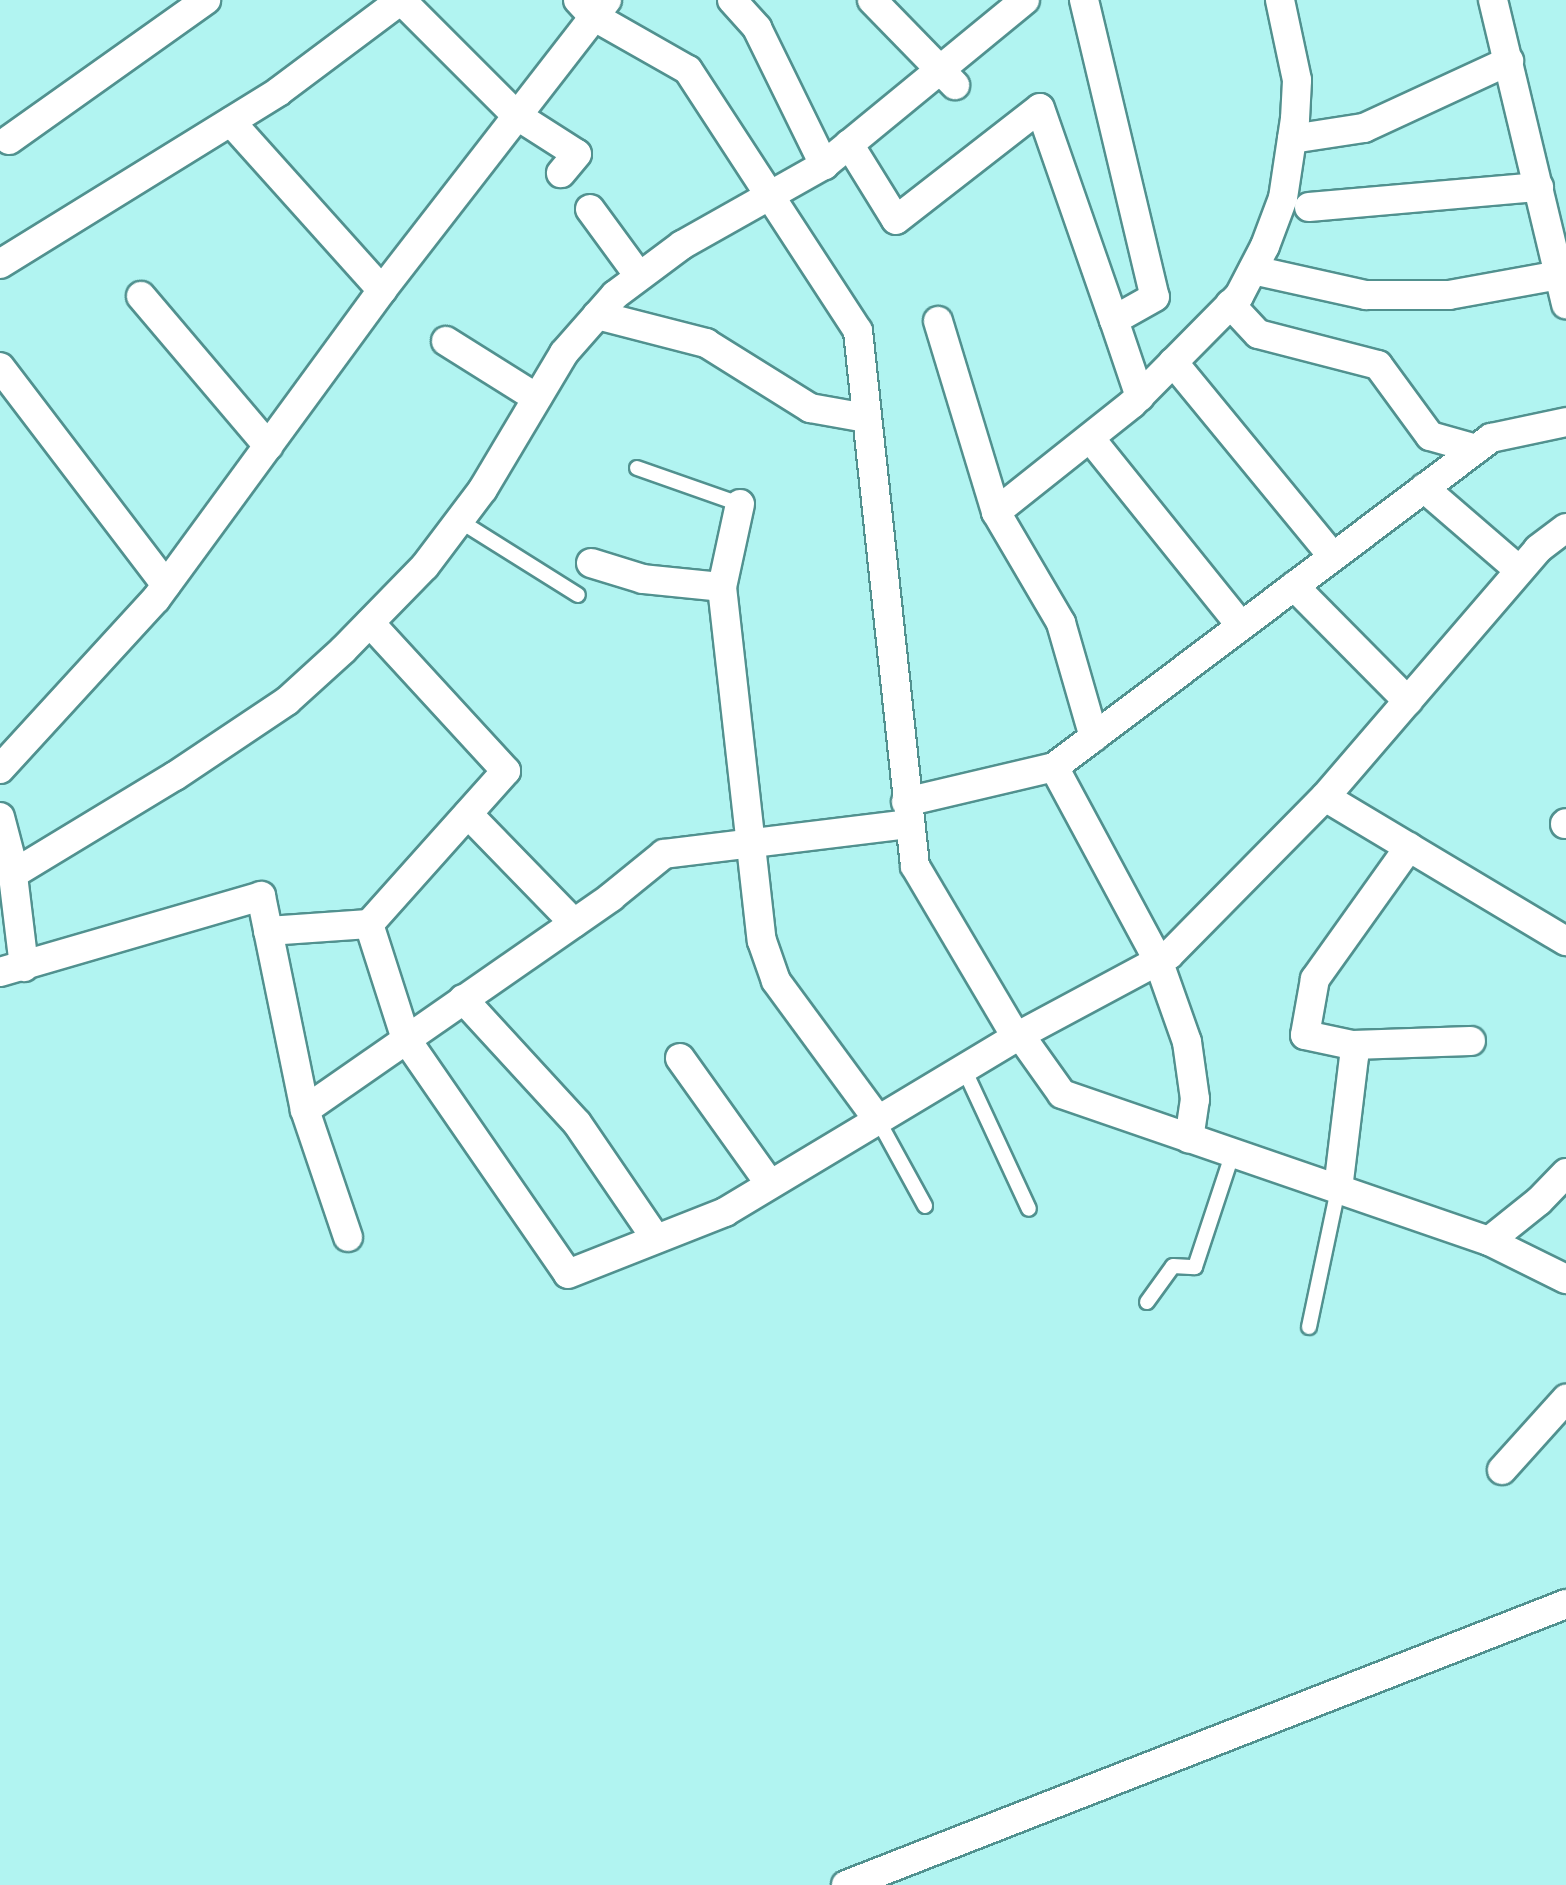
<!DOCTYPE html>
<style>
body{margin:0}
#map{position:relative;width:1566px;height:1885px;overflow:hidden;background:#b1f4f1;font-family:Figtree,sans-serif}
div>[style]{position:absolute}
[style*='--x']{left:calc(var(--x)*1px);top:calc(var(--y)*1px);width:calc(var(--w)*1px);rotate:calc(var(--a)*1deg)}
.roads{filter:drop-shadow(2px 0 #51918f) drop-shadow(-2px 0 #51918f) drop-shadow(0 2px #51918f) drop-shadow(0 -2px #51918f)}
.service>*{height:14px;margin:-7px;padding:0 7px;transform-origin:7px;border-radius:7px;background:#fff}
.minor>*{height:28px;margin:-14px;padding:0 14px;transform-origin:14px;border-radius:14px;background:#fff}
span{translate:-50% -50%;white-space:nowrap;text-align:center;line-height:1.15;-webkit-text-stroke:7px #cafefc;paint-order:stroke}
</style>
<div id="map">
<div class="roads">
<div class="service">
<i style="--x:637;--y:468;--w:109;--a:19.3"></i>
<i style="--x:460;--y:521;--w:139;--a:32.1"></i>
<i style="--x:964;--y:1069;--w:154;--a:65.1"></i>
<i style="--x:878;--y:1120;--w:98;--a:61.3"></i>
<i style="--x:1147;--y:1302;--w:44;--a:-54.2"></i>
<i style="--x:1173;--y:1266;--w:22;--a:3"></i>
<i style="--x:1195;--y:1267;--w:121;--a:-71.7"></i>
<i style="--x:1309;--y:1327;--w:141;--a:-78.1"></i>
</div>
<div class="minor">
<i style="--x:578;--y:0;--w:22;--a:47"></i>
<i style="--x:593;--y:16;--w:109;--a:29.6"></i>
<i style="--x:688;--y:70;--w:311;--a:56.9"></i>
<i style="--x:858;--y:331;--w:538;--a:83.92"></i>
<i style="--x:915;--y:866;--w:199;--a:59.4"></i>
<i style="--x:732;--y:0;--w:38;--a:48"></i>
<i style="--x:757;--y:28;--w:153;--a:63.9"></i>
<i style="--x:872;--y:0;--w:119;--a:45.7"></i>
<i style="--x:1084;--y:0;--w:305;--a:76.6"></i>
<i style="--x:1155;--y:297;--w:47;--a:150.7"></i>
<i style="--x:1114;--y:320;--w:81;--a:71.3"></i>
<i style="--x:1493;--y:0;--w:313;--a:76.5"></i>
<i style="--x:231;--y:122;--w:226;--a:48.1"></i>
<i style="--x:1292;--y:139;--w:73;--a:-8.7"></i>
<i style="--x:1364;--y:128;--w:160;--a:-24.8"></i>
<i style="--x:9;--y:140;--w:242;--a:-35.4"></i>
<i style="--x:849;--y:144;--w:89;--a:58.3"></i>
<i style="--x:896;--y:220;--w:182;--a:-37.9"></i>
<i style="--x:1040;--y:108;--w:225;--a:70.8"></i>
<i style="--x:1309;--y:207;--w:231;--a:-5"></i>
<i style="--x:590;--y:209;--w:83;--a:53.8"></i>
<i style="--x:0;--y:264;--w:327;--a:-31.7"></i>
<i style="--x:278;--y:92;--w:154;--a:-36.8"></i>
<i style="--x:401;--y:0;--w:163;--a:45"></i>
<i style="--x:516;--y:115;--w:72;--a:32.6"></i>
<i style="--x:577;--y:154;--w:25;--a:130"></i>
<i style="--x:1253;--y:270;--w:116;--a:12.5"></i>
<i style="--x:1366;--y:295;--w:83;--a:0"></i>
<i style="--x:1449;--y:295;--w:112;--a:-10.3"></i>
<i style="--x:141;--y:296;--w:197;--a:49.7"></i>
<i style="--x:1230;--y:304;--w:41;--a:47"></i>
<i style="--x:1258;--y:334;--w:124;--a:14.5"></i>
<i style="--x:1378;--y:365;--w:88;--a:53.8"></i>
<i style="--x:1430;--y:436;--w:48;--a:15.8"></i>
<i style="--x:597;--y:315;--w:113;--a:14.4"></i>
<i style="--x:706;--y:343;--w:123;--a:32"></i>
<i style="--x:810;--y:408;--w:57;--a:10.1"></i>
<i style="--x:938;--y:321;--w:200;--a:73.1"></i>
<i style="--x:996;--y:512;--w:129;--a:59.6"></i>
<i style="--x:1061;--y:623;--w:119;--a:73.9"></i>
<i style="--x:446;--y:341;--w:107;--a:32.1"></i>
<i style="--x:1173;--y:362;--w:252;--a:50.6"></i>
<i style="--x:0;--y:367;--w:274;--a:52.7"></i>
<i style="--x:1090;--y:438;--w:241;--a:51.2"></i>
<i style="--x:1424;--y:488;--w:125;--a:40.8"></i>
<i style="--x:740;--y:504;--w:85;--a:102.2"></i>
<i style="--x:722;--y:587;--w:356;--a:83.6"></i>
<i style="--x:762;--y:941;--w:42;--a:70.7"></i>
<i style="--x:776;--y:981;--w:172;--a:53.7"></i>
<i style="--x:996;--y:512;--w:174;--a:-38.5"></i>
<i style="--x:1132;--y:404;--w:152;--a:-45.3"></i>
<i style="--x:1239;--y:296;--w:56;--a:-62.5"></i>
<i style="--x:1265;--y:246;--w:51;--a:-69.4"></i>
<i style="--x:1283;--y:198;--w:80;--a:-81.4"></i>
<i style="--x:1295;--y:119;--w:39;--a:-87"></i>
<i style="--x:1297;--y:80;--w:82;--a:-102"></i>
<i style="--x:591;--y:563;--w:54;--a:17.1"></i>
<i style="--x:643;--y:579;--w:79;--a:5.8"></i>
<i style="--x:1294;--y:586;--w:162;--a:45.3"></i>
<i style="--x:370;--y:623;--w:201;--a:47.4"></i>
<i style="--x:506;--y:771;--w:205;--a:131.8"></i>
<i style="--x:369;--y:924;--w:121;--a:72.2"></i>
<i style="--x:406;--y:1039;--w:285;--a:55.4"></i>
<i style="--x:568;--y:1274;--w:169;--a:-21.5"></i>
<i style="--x:725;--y:1212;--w:340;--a:-31"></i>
<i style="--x:1016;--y:1037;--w:174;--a:-28.2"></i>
<i style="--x:1169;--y:955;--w:222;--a:-45.4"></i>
<i style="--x:1325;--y:797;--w:281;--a:30.9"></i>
<i style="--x:1054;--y:767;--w:219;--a:61.7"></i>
<i style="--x:1158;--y:960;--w:87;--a:70.5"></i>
<i style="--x:1187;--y:1042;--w:58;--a:82"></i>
<i style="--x:1195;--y:1099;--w:40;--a:98.5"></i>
<i style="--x:0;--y:769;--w:231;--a:-47.5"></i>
<i style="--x:156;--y:599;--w:383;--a:-53.8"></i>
<i style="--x:382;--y:290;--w:367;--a:-52.2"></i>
<i style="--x:1325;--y:797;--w:327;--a:-49.3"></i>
<i style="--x:1538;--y:549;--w:35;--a:-37"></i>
<i style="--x:906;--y:802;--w:152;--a:-13.3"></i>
<i style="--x:1054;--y:767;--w:547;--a:-36.97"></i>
<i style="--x:1491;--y:438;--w:77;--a:-12"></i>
<i style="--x:468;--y:814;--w:152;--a:45.8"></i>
<i style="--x:0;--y:817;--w:43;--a:75.3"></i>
<i style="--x:11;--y:859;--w:109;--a:83.1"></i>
<i style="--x:1565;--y:824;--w:1;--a:-45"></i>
<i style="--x:13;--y:874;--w:189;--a:-31.2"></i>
<i style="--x:175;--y:776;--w:135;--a:-33.8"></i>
<i style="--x:287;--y:701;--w:76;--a:-42.3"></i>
<i style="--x:343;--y:650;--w:117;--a:-45.7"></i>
<i style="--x:425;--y:566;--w:96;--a:-53"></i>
<i style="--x:483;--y:489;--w:158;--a:-59.2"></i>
<i style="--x:564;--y:353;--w:77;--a:-48.7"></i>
<i style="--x:615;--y:295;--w:84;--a:-36.7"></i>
<i style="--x:682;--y:245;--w:163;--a:-29.4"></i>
<i style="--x:824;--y:165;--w:260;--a:-39.4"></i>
<i style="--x:268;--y:931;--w:101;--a:-4"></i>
<i style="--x:0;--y:972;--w:272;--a:-16.2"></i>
<i style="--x:261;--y:896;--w:218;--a:78.4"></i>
<i style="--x:305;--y:1110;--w:134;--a:71.3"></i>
<i style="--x:463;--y:999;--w:168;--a:47.4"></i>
<i style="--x:577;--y:1123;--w:140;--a:55.7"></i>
<i style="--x:1020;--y:1035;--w:72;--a:54.6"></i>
<i style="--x:1062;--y:1094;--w:452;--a:19"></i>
<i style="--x:1489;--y:1241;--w:86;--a:26.3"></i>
<i style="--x:1352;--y:1045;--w:119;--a:-1.9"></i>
<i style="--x:680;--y:1058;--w:155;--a:54.5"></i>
<i style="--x:305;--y:1110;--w:373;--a:-34.8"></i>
<i style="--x:611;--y:897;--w:68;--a:-39.1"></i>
<i style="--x:664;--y:854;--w:246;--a:-7"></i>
<i style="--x:1338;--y:1189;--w:134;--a:-83.1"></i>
<i style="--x:1354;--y:1056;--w:11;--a:-100"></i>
<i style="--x:1352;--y:1045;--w:48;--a:-168"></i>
<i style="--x:1305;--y:1035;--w:57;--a:-79.9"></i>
<i style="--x:1315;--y:979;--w:162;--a:-54.5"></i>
<i style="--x:1489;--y:1241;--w:64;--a:-38.7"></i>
<i style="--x:1539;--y:1201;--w:39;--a:-46"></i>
<i style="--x:1502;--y:1470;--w:96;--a:-48"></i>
<i style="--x:846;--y:1885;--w:773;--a:-21.32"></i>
</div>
</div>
</div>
